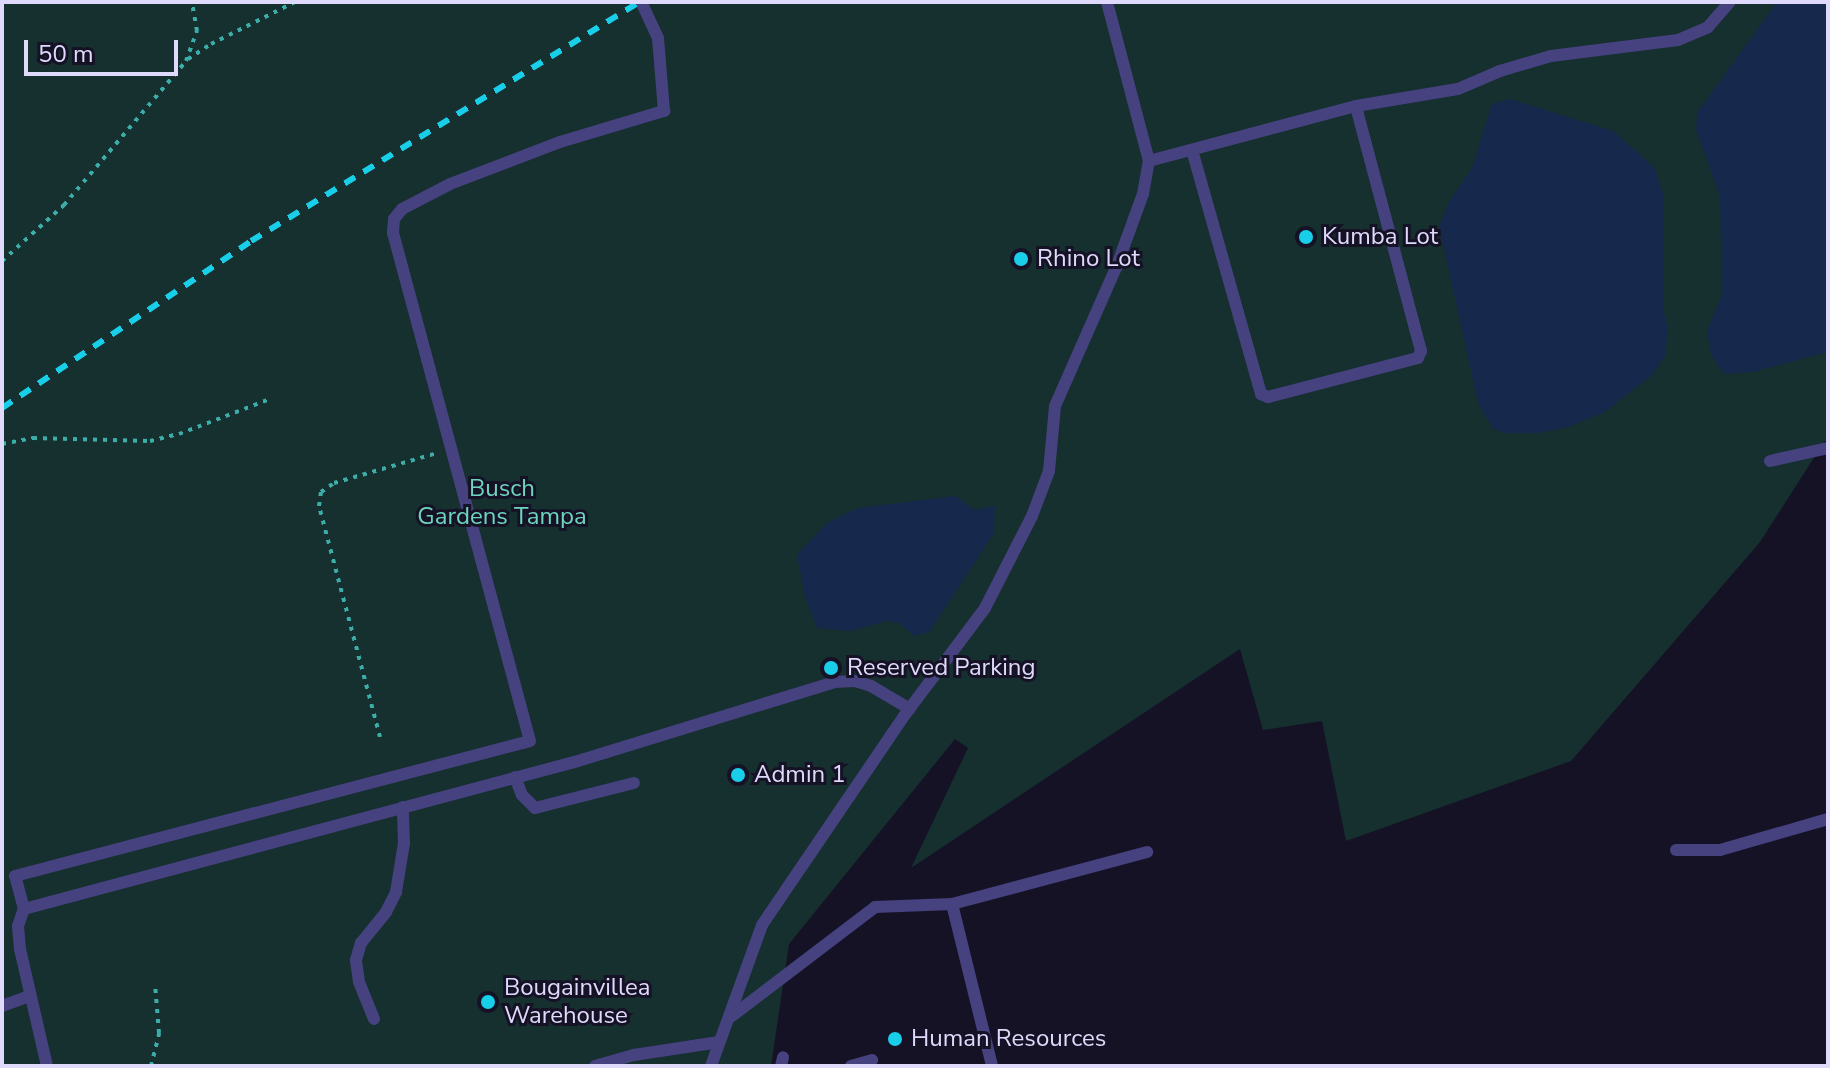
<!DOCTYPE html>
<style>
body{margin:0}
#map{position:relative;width:1830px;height:1068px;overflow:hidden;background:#161226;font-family:"Nunito Sans",sans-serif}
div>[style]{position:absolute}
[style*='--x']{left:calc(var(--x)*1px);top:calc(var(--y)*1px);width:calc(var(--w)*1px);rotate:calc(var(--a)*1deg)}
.green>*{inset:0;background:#162f2f}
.water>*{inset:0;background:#16294c}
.path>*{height:4px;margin-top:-2px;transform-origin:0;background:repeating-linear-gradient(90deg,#3caeaa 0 4px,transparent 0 10px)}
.lane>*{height:12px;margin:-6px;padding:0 6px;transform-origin:6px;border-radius:6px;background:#464280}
.rail>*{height:6px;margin-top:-3px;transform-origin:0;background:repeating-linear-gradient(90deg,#19cee8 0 12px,transparent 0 22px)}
.dots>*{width:22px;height:22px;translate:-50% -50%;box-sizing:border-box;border:4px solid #161226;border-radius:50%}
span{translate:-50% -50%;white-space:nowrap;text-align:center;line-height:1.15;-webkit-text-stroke:6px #161226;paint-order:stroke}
.poi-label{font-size:24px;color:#dfdafb}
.left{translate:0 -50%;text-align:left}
.park-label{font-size:24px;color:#6dd5be}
.frame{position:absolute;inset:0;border:4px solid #dfdafb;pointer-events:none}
.scale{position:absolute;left:24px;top:40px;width:154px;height:36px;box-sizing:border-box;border:4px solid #dfdafb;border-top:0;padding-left:10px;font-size:24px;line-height:28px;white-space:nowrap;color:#dfdafb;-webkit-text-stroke:6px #161226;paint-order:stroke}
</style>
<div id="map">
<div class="green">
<i style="clip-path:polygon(2px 2px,1828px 2px,1828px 440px,1824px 442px,1760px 542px,1571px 761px,1346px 841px,1322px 721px,1263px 730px,1240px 649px,911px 868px,968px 748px,955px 739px,789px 944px,771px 1066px,2px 1066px)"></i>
</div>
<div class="water">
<i style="clip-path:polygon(1777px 2px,1828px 2px,1828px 352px,1753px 372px,1724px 374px,1711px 354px,1707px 331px,1722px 295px,1720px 196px,1696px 130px,1697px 113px)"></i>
<i style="clip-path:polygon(1510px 99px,1613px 131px,1655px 168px,1663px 195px,1663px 308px,1668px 328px,1665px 356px,1652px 375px,1605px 412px,1568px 427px,1537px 433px,1505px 433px,1493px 429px,1478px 403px,1439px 226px,1449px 202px,1472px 168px,1492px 104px)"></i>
<i style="clip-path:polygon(956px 496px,974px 510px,995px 506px,994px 533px,929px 632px,914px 636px,899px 623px,887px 621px,850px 631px,817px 628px,805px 597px,797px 555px,827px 523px,858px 508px)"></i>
</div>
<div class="path">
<i style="--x:188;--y:59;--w:27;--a:-33"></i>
<i style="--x:211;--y:44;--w:94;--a:-26.6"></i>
<i style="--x:2;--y:261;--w:84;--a:-42.1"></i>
<i style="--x:64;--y:205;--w:189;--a:-49.7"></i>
<i style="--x:186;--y:61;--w:32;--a:-70"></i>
<i style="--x:197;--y:31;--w:29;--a:-100"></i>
<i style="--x:2;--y:444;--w:32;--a:-11"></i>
<i style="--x:33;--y:438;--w:117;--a:1.5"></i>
<i style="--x:150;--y:441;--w:30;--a:-14"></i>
<i style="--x:179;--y:434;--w:97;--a:-21"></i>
<i style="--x:380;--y:737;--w:239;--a:-104.8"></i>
<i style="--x:319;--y:506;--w:14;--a:-82"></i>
<i style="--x:321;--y:492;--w:16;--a:-35"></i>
<i style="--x:334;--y:483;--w:107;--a:-16.2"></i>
<i style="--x:151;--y:1066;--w:34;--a:-76"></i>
<i style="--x:159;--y:1033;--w:49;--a:-94.7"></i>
</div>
<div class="lane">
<i style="--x:1192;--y:150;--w:254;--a:74.2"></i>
<i style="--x:1261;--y:394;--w:8;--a:23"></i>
<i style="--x:1268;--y:397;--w:155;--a:-14.6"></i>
<i style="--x:1418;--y:358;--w:8;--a:-67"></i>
<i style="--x:1421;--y:351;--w:253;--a:-104.9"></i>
<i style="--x:1149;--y:161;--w:214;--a:-14.9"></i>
<i style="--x:1356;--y:106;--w:103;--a:-9.5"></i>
<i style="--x:1458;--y:89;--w:46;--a:-23.2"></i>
<i style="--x:1500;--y:71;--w:53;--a:-16.4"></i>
<i style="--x:1551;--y:56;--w:128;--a:-7.2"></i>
<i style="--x:1678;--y:40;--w:33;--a:-23"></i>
<i style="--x:1708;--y:27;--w:33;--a:-49"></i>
<i style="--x:1770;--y:461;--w:59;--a:-12.6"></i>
<i style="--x:515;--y:777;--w:19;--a:69"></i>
<i style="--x:522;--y:795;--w:18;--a:45"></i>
<i style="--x:535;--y:808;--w:102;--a:-14.2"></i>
<i style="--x:1676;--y:850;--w:44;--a:0"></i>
<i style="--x:1720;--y:850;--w:112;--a:-16"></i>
<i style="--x:952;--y:904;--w:202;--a:-14.9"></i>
<i style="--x:24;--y:909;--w:34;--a:-105"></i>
<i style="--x:15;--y:876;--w:532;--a:-14.69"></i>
<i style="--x:530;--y:741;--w:526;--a:-105.09"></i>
<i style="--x:393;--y:233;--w:14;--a:-86"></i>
<i style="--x:394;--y:219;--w:13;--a:-51"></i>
<i style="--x:402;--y:209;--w:54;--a:-27.5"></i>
<i style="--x:450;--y:184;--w:118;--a:-20.9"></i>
<i style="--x:560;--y:142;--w:109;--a:-16.6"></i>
<i style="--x:664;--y:111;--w:73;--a:-94.7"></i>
<i style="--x:658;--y:38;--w:40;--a:-115"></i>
<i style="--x:2;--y:1006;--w:29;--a:-20"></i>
<i style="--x:732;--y:1016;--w:180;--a:-37.3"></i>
<i style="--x:875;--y:907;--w:77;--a:-2.2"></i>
<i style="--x:952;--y:904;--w:167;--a:76.1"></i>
<i style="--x:374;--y:1019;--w:40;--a:-112"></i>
<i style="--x:359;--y:982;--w:22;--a:-98"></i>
<i style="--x:356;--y:960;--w:18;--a:-74"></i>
<i style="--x:361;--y:943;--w:40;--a:-51"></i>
<i style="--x:386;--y:912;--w:22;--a:-63"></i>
<i style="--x:396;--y:892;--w:50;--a:-80.7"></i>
<i style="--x:404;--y:843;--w:36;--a:-92"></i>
<i style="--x:47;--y:1066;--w:120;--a:-103"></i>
<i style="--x:20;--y:949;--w:23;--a:-95"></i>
<i style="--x:18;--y:926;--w:18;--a:-71"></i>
<i style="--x:24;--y:909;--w:573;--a:-14.96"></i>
<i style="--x:578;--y:761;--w:268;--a:-17.1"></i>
<i style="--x:834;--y:682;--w:21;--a:-3"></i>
<i style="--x:855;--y:681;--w:17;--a:17"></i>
<i style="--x:871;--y:686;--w:45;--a:30.5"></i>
<i style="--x:595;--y:1066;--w:41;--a:-15.8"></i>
<i style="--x:634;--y:1055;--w:86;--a:-8.7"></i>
<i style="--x:711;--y:1066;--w:150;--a:-70.1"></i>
<i style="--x:762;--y:925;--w:253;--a:-55.8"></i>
<i style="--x:904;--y:716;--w:135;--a:-53.1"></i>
<i style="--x:985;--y:608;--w:103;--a:-62.9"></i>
<i style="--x:1032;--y:516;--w:48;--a:-69.3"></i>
<i style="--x:1049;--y:471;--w:65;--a:-84.7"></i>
<i style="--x:1055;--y:406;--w:151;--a:-66.2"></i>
<i style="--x:1116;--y:268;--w:79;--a:-70"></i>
<i style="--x:1143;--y:194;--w:34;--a:-80"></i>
<i style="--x:1149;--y:161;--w:164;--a:-104.8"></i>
<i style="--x:781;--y:1066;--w:9;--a:-77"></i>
<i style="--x:851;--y:1066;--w:22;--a:-16"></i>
</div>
<div class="rail">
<i style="--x:2;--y:408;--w:300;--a:-33.8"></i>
<i style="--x:251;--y:241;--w:456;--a:-31.6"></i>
</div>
<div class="dots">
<i style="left:1306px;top:237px;background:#19cee8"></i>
<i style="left:1021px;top:259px;background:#19cee8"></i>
<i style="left:831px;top:668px;background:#19cee8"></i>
<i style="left:738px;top:775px;background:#19cee8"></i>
<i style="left:488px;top:1002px;background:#19cee8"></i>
<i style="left:895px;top:1039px;background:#19cee8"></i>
</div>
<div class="poi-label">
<span class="left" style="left:1322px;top:237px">Kumba Lot</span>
<span class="left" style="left:1037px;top:259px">Rhino Lot</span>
<span class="left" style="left:847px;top:668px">Reserved Parking</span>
<span class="left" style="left:754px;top:775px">Admin 1</span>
<span class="left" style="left:504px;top:1002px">Bougainvillea<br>Warehouse</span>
<span class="left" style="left:911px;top:1039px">Human Resources</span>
</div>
<div class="park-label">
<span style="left:502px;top:503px">Busch<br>Gardens Tampa</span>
</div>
<div class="frame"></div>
<div class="scale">50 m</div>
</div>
